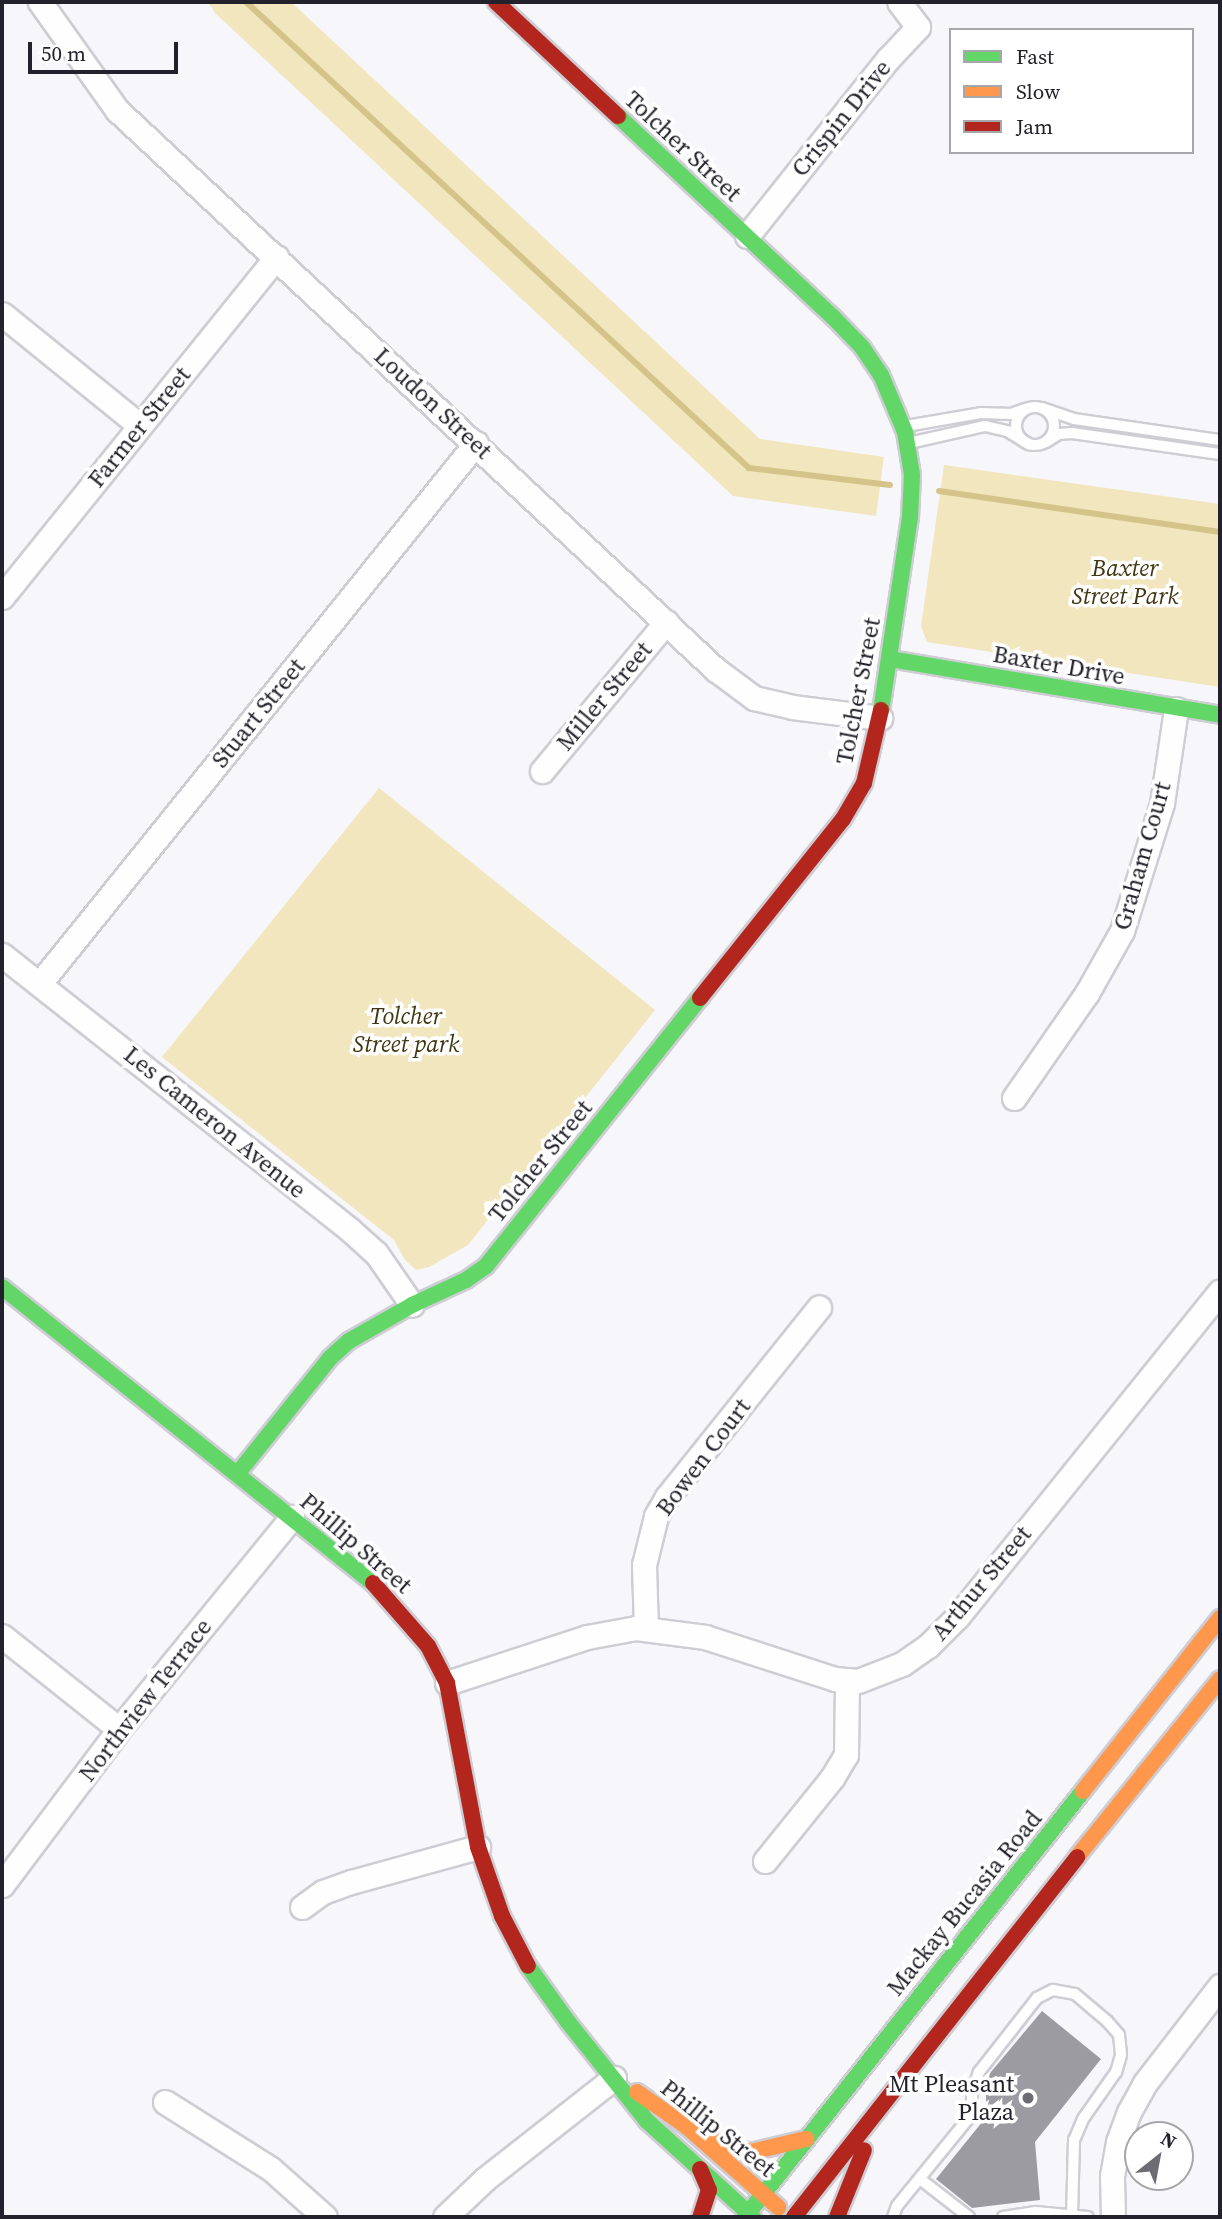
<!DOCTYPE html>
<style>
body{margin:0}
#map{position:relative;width:1222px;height:2219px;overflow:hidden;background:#f6f6fb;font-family:"Source Serif 4",serif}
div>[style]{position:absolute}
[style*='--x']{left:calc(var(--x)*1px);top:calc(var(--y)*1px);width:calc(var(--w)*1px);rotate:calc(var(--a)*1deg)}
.green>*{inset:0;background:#f1e6bd}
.stream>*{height:6px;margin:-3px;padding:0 3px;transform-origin:3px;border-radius:3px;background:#d4c48a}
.building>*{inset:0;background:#9c9ba2}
.roads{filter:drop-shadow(2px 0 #cecdd4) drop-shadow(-2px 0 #cecdd4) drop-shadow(0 2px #cecdd4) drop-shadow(0 -2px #cecdd4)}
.lane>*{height:10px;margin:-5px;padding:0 5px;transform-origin:5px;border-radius:5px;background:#fefefe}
.lane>.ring{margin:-5px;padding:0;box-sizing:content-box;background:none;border:10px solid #fefefe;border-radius:50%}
.street>*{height:23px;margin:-11.5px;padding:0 11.5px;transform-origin:11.5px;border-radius:11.5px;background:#fefefe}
.fast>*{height:16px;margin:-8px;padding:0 8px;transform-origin:8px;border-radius:8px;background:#63d668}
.slow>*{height:16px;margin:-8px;padding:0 8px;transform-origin:8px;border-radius:8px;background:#ff974d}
.jam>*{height:16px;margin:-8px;padding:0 8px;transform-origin:8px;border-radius:8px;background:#b3261e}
.dots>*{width:19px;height:19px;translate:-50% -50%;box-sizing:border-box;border:4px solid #fff;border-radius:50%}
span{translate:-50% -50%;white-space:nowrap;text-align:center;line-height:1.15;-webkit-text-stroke:7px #fff;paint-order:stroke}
.street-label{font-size:24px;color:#23212b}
.park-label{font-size:24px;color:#413712;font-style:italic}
.poi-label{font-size:24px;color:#23212b}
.right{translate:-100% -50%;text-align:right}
.frame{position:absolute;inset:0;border:4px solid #23212b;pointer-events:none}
.legend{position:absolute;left:949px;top:28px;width:245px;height:126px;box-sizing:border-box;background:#fff;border:2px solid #a7a6aa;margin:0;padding:9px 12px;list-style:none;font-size:21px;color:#23212b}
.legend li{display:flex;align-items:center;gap:14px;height:35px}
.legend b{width:35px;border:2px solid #a7a6aa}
.north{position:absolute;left:1124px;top:2121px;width:70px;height:70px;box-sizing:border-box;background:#fff;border:2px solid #a7a6aa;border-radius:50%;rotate:31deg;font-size:19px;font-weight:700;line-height:28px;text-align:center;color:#23212b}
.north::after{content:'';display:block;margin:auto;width:24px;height:32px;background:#6d6c74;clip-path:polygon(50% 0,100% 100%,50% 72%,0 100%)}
.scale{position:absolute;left:28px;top:42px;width:150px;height:32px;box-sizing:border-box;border:4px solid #23212b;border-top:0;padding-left:9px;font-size:21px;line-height:24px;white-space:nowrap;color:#23212b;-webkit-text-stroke:5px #fff;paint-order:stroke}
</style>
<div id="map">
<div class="green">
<i style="clip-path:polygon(208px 2px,291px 2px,760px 439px,884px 457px,876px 516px,733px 496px,215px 13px)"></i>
<i style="clip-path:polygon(944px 465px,1220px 504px,1220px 687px,927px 642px,921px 626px)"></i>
<i style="clip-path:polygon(379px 788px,655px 1010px,468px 1245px,429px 1267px,416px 1270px,405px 1260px,394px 1240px,162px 1057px)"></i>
</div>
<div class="stream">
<i style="--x:246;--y:2;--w:686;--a:42.81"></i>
<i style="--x:749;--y:468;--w:142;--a:6.9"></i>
<i style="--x:939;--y:491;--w:284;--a:8.3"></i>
</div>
<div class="building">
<i style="clip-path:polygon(1042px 2011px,1101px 2059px,1035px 2142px,1040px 2200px,972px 2208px,936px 2179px,987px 2116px,985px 2079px)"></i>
</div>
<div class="roads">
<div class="lane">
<i class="ring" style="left:1016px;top:407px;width:28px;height:28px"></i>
<i style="--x:1042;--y:408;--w:34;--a:19"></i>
<i style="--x:1074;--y:419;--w:148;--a:8.2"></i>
<i style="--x:906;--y:426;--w:76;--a:-9.8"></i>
<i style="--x:981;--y:413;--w:30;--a:2"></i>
<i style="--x:1011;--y:414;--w:15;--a:-20"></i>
<i style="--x:1046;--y:442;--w:15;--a:-32"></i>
<i style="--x:1059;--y:434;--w:13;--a:-4"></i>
<i style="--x:1072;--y:433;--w:149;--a:8.1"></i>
<i style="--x:909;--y:443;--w:78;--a:-12.6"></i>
<i style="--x:985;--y:426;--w:23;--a:13"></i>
<i style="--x:1007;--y:431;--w:26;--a:31"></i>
<i style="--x:920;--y:2179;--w:62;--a:37.8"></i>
<i style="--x:893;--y:2217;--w:12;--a:-70"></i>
<i style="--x:897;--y:2206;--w:119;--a:-50.8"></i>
<i style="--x:972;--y:2114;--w:21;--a:-90"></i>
<i style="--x:972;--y:2093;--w:22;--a:-72"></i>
<i style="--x:979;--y:2072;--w:94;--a:-51.9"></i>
<i style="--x:1037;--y:1998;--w:18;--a:-27"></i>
<i style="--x:1053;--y:1990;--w:22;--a:10"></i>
<i style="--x:1075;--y:1994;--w:42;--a:40.2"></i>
<i style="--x:1107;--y:2021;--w:18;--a:49"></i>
<i style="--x:1119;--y:2035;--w:20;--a:84"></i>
<i style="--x:1121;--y:2055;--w:18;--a:106"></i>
<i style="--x:1116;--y:2072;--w:57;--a:125.1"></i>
<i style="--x:1083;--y:2119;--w:23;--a:113"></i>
<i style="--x:1074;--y:2140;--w:77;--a:91.5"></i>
<i style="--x:1003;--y:2217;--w:33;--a:-9"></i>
<i style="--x:1036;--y:2212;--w:52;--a:5.5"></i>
</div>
<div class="street">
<i style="--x:40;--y:2;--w:133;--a:54.5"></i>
<i style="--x:117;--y:110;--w:819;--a:43.07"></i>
<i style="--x:715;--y:669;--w:49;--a:36.6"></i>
<i style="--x:754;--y:698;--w:39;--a:13"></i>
<i style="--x:792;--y:707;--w:89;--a:7.1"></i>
<i style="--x:747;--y:236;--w:226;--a:-51.5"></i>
<i style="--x:888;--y:59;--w:44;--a:-46.8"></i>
<i style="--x:918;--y:27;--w:31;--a:-127"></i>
<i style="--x:2;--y:314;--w:176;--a:39"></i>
<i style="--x:2;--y:597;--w:437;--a:-51.1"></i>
<i style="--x:542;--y:771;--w:194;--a:-50.2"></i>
<i style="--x:2;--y:955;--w:442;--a:38.3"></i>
<i style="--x:349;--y:1229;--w:36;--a:42"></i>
<i style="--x:376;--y:1253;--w:63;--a:55.3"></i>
<i style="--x:40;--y:983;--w:694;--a:-51.08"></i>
<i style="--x:1014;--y:1098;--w:128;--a:-55.2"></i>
<i style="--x:1087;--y:993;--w:71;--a:-60.6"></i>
<i style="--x:1122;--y:931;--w:134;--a:-72.6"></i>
<i style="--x:1162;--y:803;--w:95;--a:-81.5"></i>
<i style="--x:646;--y:1629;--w:64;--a:-91.8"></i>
<i style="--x:644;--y:1565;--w:50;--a:-76.2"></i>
<i style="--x:656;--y:1516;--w:22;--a:-60"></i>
<i style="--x:667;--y:1497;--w:243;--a:-51.3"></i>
<i style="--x:2;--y:1636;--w:149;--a:38.5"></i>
<i style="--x:447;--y:1683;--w:147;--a:-18.2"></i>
<i style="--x:587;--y:1637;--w:50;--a:-10.4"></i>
<i style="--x:636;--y:1628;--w:70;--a:7.4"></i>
<i style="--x:705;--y:1637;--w:137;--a:17.9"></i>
<i style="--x:835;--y:1679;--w:23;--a:5"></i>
<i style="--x:858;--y:1681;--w:47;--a:-21.1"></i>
<i style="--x:902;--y:1664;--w:32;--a:-35"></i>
<i style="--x:928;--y:1646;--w:42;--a:-45"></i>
<i style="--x:958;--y:1616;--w:417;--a:-51.1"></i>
<i style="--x:765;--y:1861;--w:107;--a:-51.1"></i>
<i style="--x:832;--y:1778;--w:27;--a:-59"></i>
<i style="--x:846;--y:1755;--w:75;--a:-89.2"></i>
<i style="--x:2;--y:1885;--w:195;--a:-53.1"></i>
<i style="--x:119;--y:1729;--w:274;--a:-50.8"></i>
<i style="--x:302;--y:1907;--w:26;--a:-36"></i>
<i style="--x:323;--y:1892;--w:30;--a:-20"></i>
<i style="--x:351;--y:1882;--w:132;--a:-15.4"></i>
<i style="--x:165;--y:2102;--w:125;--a:32.3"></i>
<i style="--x:271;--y:2169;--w:72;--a:41.6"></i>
<i style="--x:445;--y:2217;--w:55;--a:-43.5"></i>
<i style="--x:485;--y:2179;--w:164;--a:-38.1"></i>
<i style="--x:1113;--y:2217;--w:41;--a:-91.4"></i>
<i style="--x:1112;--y:2176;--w:35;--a:-80"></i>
<i style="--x:1118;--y:2142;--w:32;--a:-70"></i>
<i style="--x:1129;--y:2112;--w:33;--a:-61"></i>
<i style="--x:1145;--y:2083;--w:123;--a:-52.3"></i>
</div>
<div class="fast">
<i style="--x:618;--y:116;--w:294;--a:43.1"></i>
<i style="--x:833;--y:317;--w:42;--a:46"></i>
<i style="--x:862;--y:347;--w:34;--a:56"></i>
<i style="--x:881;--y:375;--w:62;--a:67.2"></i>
<i style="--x:905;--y:432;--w:44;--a:80.8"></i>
<i style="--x:912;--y:475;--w:42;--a:92.7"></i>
<i style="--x:910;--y:517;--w:195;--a:98.5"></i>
<i style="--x:890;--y:659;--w:335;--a:9.6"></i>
<i style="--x:2;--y:1287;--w:475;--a:38.6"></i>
<i style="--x:238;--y:1473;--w:147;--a:-51.3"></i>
<i style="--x:330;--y:1358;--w:25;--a:-42"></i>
<i style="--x:349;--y:1341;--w:73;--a:-29.7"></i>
<i style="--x:412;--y:1305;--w:60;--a:-24.8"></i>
<i style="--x:466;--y:1280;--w:24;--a:-35"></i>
<i style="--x:486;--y:1266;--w:343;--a:-51.4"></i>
<i style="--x:528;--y:1966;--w:69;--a:54.5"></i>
<i style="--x:568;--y:2022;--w:127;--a:51.4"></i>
<i style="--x:647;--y:2121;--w:143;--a:42.2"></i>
<i style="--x:745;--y:2217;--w:544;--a:-51.57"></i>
</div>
<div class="slow">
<i style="--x:1083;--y:1791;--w:221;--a:-51.6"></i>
<i style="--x:1077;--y:1857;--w:228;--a:-51.2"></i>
<i style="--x:637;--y:2092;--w:60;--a:34.8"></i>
<i style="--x:686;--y:2126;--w:123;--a:41.4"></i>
<i style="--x:707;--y:2139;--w:46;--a:16.5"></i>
<i style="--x:751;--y:2152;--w:57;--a:-13.3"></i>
</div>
<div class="jam">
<i style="--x:496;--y:2;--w:167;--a:43.1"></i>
<i style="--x:700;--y:998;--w:229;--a:-51.4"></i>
<i style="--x:843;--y:819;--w:42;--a:-59.7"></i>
<i style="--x:864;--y:783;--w:75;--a:-76.9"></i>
<i style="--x:373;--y:1583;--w:84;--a:48.9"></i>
<i style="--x:428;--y:1646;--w:42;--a:62.8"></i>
<i style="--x:447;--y:1683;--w:167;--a:79.3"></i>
<i style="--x:478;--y:1847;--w:73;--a:70.8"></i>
<i style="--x:502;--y:1916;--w:56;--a:62.5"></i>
<i style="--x:700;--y:2169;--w:23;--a:67"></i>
<i style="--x:709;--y:2190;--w:28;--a:108"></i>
<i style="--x:794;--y:2217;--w:458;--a:-51.8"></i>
<i style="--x:837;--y:2217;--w:72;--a:-68.1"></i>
</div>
</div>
<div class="dots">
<i style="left:1028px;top:2098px;background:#6d6c74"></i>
</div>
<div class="street-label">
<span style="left:841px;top:118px;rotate:-51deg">Crispin Drive</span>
<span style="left:683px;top:146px;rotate:43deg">Tolcher Street</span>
<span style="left:433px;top:403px;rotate:43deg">Loudon Street</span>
<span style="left:139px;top:427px;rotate:-51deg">Farmer Street</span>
<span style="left:1059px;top:665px;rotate:10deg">Baxter Drive</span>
<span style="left:858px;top:691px;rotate:-79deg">Tolcher Street</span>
<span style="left:604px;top:696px;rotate:-50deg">Miller Street</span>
<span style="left:258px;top:713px;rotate:-51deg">Stuart Street</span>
<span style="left:1142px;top:856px;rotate:-74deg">Graham Court</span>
<span style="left:215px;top:1122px;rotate:39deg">Les Cameron Avenue</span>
<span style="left:540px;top:1161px;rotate:-51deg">Tolcher Street</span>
<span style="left:703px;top:1457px;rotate:-53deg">Bowen Court</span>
<span style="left:356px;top:1543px;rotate:41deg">Phillip Street</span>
<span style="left:981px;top:1583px;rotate:-50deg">Arthur Street</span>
<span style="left:145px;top:1700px;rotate:-52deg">Northview Terrace</span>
<span style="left:964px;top:1903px;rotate:-51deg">Mackay Bucasia Road</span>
<span style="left:718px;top:2128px;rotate:39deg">Phillip Street</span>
</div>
<div class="park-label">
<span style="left:1125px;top:582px">Baxter<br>Street Park</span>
<span style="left:406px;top:1030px">Tolcher<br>Street park</span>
</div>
<div class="poi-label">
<span class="right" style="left:1014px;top:2098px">Mt Pleasant<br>Plaza</span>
</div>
<div class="frame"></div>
<ul class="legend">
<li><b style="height:9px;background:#63d668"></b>Fast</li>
<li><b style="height:9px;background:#ff974d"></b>Slow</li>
<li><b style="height:9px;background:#b3261e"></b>Jam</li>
</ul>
<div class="north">N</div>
<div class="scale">50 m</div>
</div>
